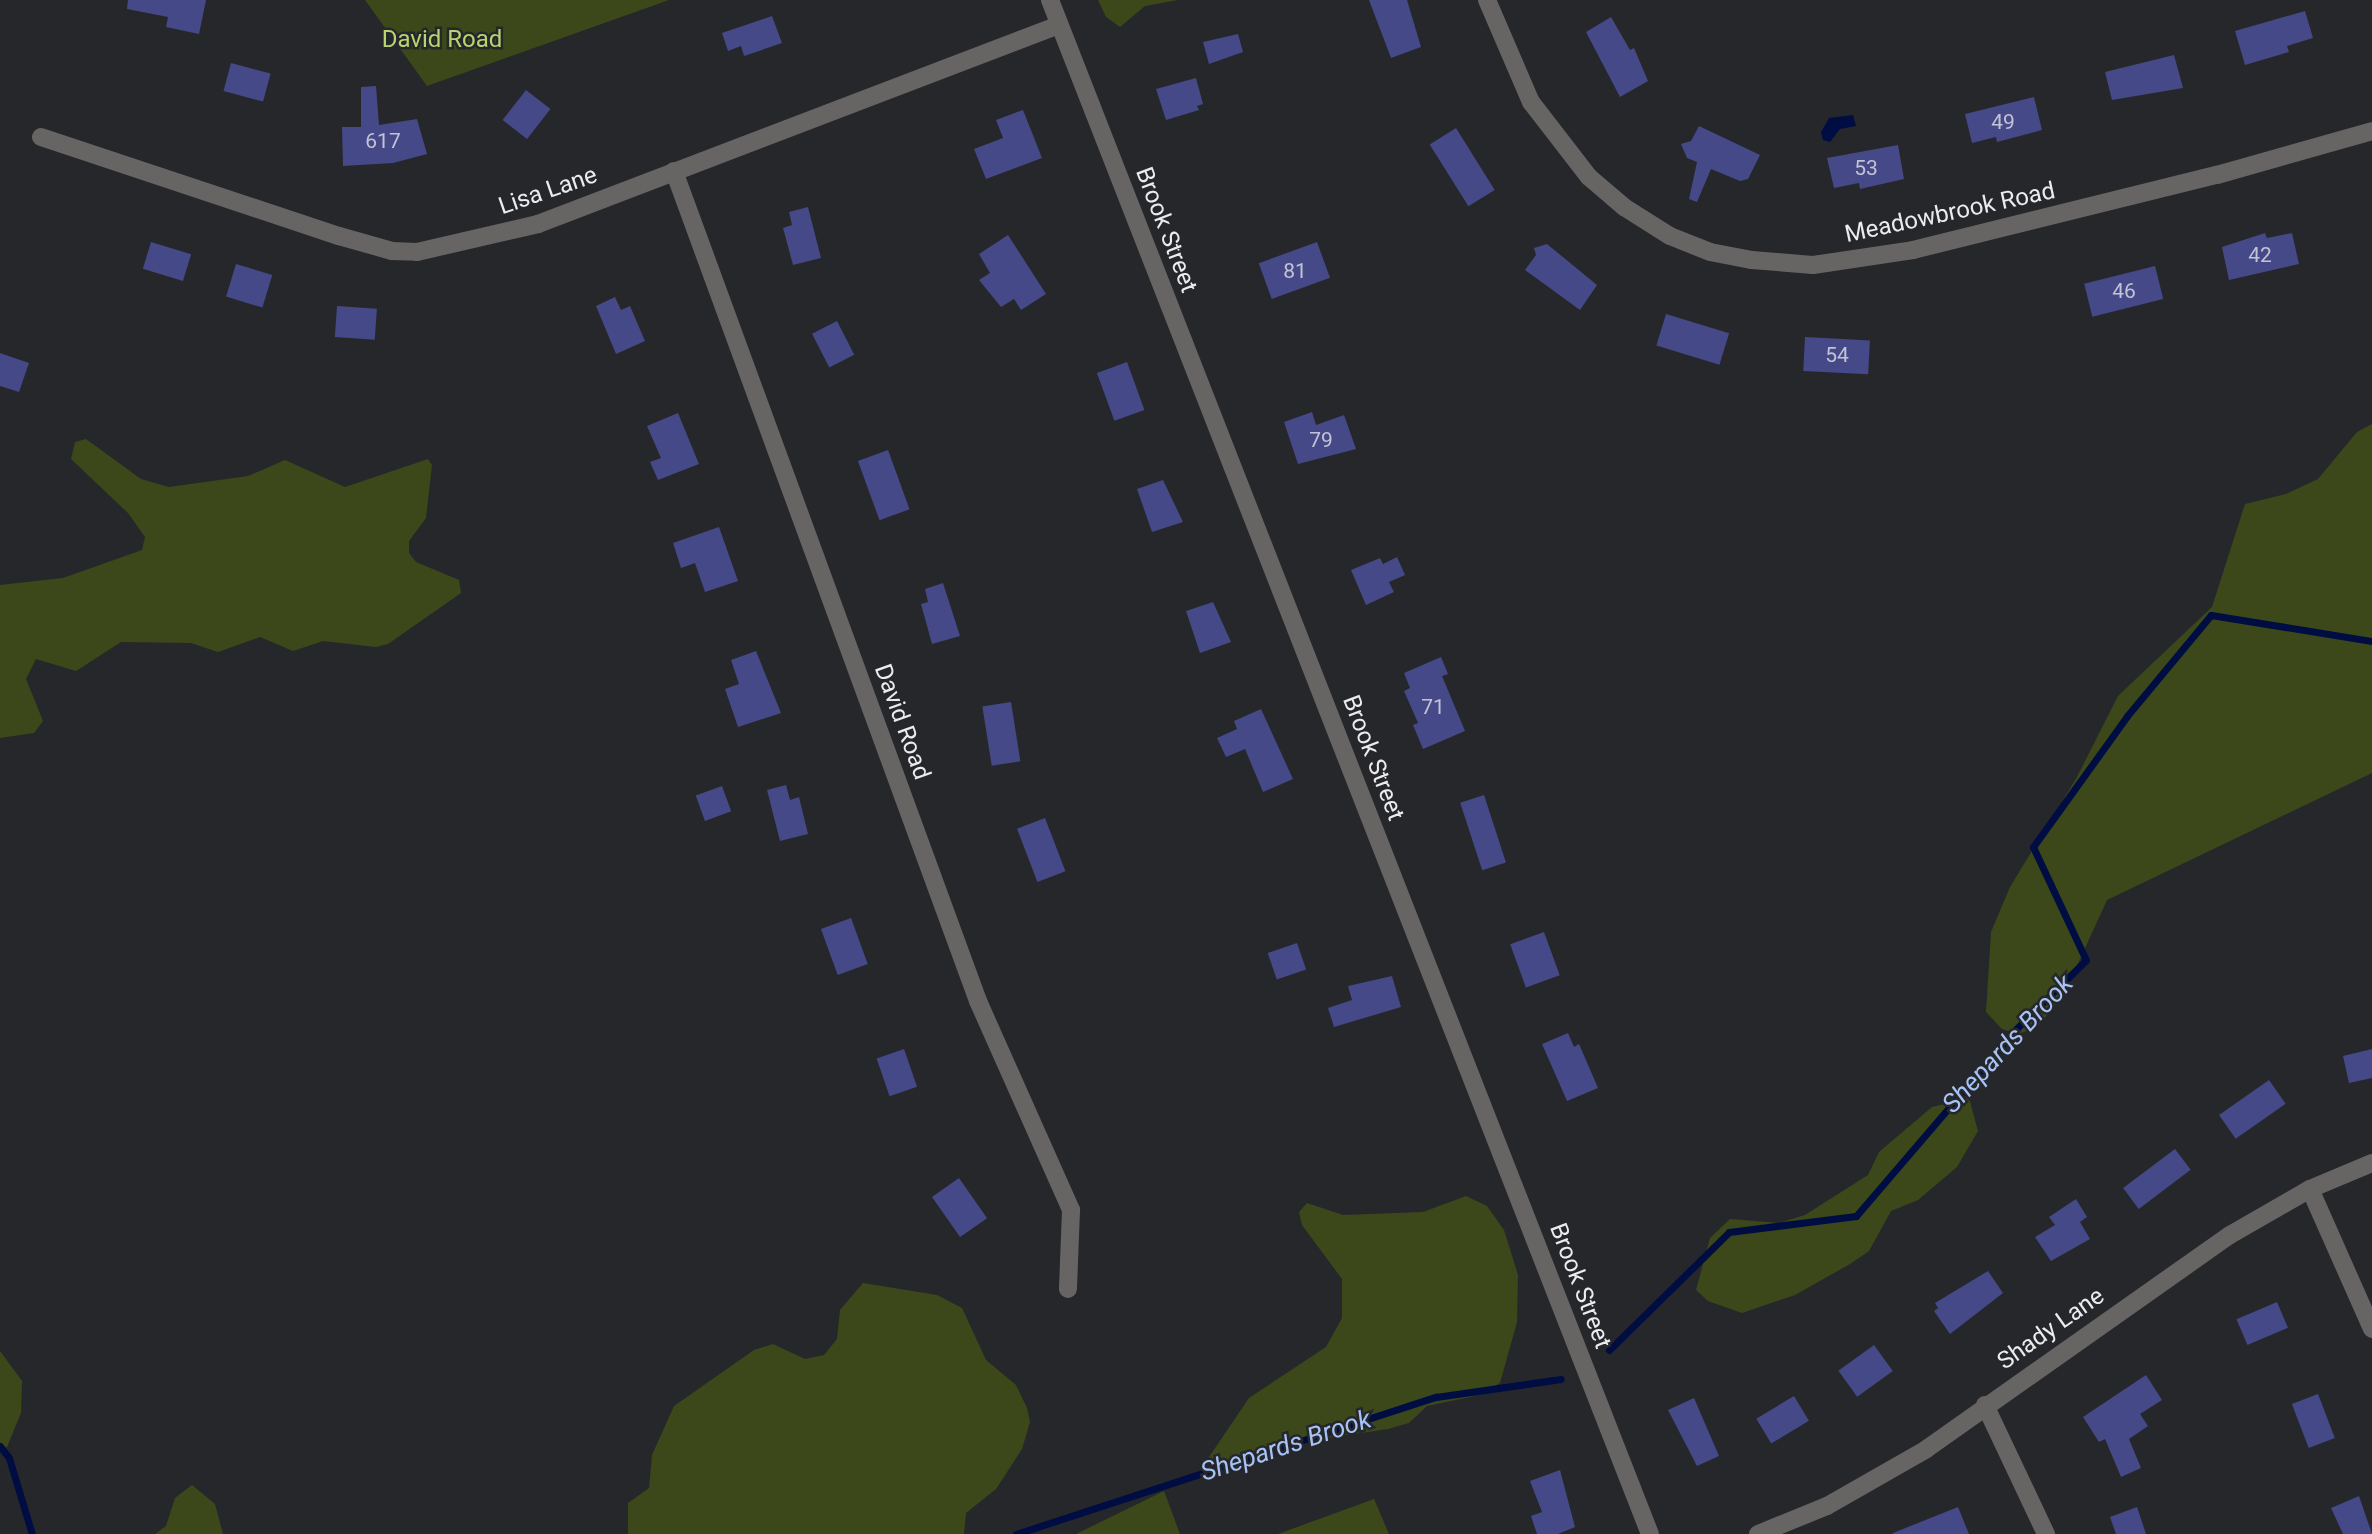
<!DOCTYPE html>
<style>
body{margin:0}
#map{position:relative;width:2372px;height:1534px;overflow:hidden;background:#26272b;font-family:Roboto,sans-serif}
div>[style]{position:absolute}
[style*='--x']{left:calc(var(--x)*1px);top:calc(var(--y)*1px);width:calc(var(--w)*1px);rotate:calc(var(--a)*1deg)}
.green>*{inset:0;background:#3c481a}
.water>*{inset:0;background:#000d42}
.stream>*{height:7px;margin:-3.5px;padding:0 3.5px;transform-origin:3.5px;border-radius:3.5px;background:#000d42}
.building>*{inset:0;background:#454987;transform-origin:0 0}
.minor>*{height:18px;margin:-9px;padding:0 9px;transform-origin:9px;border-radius:9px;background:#676563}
span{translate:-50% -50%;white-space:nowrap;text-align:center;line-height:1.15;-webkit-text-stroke:5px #26272b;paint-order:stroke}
.number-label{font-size:21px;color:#c2c3d5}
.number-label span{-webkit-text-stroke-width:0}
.park-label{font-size:24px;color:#b9d46f}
.street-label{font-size:24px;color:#ececef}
.water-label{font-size:26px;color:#a7c3f6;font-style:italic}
</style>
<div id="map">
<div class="green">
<i style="clip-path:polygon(365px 0,669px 0,427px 86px)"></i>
<i style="clip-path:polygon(1098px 0,1178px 0,1145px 6px,1120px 27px,1106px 17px)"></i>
<i style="clip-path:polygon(2372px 424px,2372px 773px,2107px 900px,2064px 994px,2038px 1026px,2019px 1034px,2002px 1029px,1986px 1012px,1991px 932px,2010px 887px,2077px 777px,2118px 696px,2212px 607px,2245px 504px,2286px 494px,2318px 479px,2357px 432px)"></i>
<i style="clip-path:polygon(86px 439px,141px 479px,169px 487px,248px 476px,285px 460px,345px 487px,428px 459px,432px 465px,426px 518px,409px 541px,409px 553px,416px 562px,459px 580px,461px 593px,388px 644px,376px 647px,323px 641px,293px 651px,260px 637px,218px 652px,191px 643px,121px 642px,76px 671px,36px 659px,26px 679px,43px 721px,34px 733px,0 738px,0 585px,63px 578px,142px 550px,145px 537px,128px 513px,71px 459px,75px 442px)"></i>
<i style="clip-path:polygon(1969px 1098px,1978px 1131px,1957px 1167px,1918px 1200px,1891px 1211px,1869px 1251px,1850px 1264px,1795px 1295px,1742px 1313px,1708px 1301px,1696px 1290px,1710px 1238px,1730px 1219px,1779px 1223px,1805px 1215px,1868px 1175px,1879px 1152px,1932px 1107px)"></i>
<i style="clip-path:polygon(1466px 1196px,1487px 1206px,1504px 1230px,1518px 1275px,1517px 1322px,1500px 1383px,1479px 1395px,1427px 1406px,1409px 1423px,1388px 1429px,1320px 1439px,1225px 1470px,1209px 1457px,1249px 1398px,1326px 1347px,1342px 1318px,1342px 1279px,1302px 1225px,1299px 1212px,1307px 1203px,1343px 1215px,1423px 1212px)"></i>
<i style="clip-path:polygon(863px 1283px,937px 1295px,962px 1308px,986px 1360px,1016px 1385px,1027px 1408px,1030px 1422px,1022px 1449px,996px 1489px,966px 1513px,964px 1534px,628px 1534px,628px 1503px,649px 1488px,652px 1455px,674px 1406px,754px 1350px,773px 1344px,805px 1359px,824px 1355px,837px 1339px,840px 1310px)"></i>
<i style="clip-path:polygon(0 1351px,22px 1381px,21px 1413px,7px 1447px,0 1448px)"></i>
<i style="clip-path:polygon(192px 1485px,215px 1504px,223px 1534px,155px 1534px,166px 1526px,175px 1498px)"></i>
<i style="clip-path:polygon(1164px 1491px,1180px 1534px,1076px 1534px)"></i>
<i style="clip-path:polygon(1374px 1499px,1389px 1534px,1278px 1534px)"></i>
</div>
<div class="water">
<i style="clip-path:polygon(1853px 115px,1856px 126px,1840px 129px,1830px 142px,1823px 140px,1821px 132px,1829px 118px)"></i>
</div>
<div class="stream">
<i style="--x:1609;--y:1350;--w:168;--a:-44.5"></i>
<i style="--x:1729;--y:1232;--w:128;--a:-7.2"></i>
<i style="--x:1856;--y:1216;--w:246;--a:-49.4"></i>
<i style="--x:2016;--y:1029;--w:98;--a:-44.6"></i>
<i style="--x:2086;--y:960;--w:125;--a:-115.1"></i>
<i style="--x:2033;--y:847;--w:161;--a:-54.3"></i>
<i style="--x:2127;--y:716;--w:131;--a:-50.3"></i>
<i style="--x:2211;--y:615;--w:163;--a:9.2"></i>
<i style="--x:0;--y:1446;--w:15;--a:53"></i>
<i style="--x:9;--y:1458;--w:79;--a:73.2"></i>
<i style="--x:1016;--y:1534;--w:442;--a:-18.1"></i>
<i style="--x:1436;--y:1397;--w:126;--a:-8.2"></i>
</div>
<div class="building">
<i style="clip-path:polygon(128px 0,206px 0,199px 34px,166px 27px,168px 17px,127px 9px)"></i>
<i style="clip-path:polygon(1369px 0,1407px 0,1421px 47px,1391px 58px)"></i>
<i style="clip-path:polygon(2305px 11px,2313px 38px,2287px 46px,2289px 52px,2245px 65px,2235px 31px)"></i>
<i style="clip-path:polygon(772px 16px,782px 43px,744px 56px,741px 46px,728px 51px,722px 33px)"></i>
<i style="clip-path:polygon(1611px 17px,1630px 50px,1634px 48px,1648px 81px,1620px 97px,1586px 32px)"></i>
<i style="clip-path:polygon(1238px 34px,1243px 52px,1209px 64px,1203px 42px)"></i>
<i style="clip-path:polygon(2174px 55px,2183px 88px,2112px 100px,2105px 72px)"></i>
<i style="left:231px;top:63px;width:41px;height:29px;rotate:15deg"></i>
<i style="clip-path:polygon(1196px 78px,1203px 104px,1197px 106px,1199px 110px,1166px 120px,1156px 89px)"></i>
<i style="clip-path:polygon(376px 86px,379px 125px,417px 119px,427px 154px,393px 163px,343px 166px,342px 127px,361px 127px,361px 87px)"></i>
<i style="left:526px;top:90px;width:31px;height:38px;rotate:38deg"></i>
<i style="clip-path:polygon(2034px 97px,2042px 130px,1997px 142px,1996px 137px,1972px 143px,1965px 114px)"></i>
<i style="clip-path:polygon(1023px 110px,1042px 158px,986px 179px,974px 149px,1003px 138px,996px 120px)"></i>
<i style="clip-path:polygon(1699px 126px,1760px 155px,1748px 179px,1740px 181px,1711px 169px,1697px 202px,1689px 199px,1697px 162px,1687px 158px,1681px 144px,1691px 141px)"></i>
<i style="left:1456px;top:128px;width:73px;height:31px;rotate:58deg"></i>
<i style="clip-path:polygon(1898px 145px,1904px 179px,1860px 189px,1859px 183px,1834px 188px,1827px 158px)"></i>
<i style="clip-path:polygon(808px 207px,821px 258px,793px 265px,783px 228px,792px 225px,789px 212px)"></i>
<i style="clip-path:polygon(2265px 233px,2267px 238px,2292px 233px,2299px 264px,2229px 280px,2222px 247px)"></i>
<i style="clip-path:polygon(1008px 235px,1046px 294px,1021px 310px,1014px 299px,1001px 307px,979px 280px,990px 273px,979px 254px)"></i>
<i style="left:151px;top:242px;width:42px;height:28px;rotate:17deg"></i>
<i style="left:1317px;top:242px;width:38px;height:62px;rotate:70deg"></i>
<i style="clip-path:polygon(1547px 244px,1597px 285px,1580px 310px,1525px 270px,1536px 255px,1534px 248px)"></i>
<i style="left:236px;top:264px;width:38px;height:34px;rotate:17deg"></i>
<i style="left:2155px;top:266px;width:34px;height:73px;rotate:76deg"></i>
<i style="clip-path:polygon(615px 297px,621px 310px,630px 306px,645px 341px,616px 354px,596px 306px)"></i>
<i style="left:337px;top:306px;width:40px;height:31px;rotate:4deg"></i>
<i style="left:1666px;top:314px;width:66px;height:33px;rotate:17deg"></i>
<i style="left:837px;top:321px;width:38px;height:28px;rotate:63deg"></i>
<i style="left:1805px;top:337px;width:65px;height:34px;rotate:3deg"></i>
<i style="clip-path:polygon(0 353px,29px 363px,19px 392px,0 386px)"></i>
<i style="left:1127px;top:362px;width:51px;height:32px;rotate:70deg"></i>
<i style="clip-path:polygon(1312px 412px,1316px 425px,1344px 415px,1356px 449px,1298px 464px,1284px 422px)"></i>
<i style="clip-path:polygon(678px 413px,699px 464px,658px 480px,650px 462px,661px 458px,647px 426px)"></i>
<i style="left:888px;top:450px;width:63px;height:32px;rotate:70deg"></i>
<i style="clip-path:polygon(1163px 480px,1183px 522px,1152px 532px,1137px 489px)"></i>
<i style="clip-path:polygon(719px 527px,738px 581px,705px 592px,695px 563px,681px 568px,673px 543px)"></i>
<i style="clip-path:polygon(1397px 557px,1405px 575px,1389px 582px,1394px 592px,1366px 605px,1351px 570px,1380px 558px,1383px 564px)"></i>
<i style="clip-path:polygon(943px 583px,960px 636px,932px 644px,921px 604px,928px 602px,925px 589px)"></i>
<i style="clip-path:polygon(1213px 602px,1231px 642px,1200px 653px,1186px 611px)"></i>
<i style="clip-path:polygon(756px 651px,781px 713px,738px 727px,725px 689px,739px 684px,731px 660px)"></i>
<i style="clip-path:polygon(1441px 657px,1448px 674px,1442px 676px,1465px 731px,1423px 749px,1413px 725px,1418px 723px,1404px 691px,1410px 688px,1404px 673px)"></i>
<i style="left:1011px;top:702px;width:60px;height:29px;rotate:81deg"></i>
<i style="clip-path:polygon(1261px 709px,1293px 779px,1263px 792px,1245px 749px,1226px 757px,1217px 738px,1237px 729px,1234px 721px)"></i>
<i style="clip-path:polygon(786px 785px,790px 800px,799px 797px,808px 834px,780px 841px,767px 790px)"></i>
<i style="left:722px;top:786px;width:27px;height:28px;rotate:70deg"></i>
<i style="left:1484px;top:795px;width:71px;height:25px;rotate:72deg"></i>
<i style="left:1045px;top:818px;width:57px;height:30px;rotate:69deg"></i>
<i style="left:851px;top:918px;width:49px;height:32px;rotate:70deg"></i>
<i style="left:1544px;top:932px;width:46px;height:36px;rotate:70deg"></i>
<i style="left:1297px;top:943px;width:28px;height:31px;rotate:71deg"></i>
<i style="clip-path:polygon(1392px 976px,1401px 1007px,1334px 1027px,1328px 1008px,1352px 1000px,1348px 986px)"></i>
<i style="clip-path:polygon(1568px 1033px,1574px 1047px,1579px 1044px,1598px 1088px,1567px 1101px,1542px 1044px)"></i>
<i style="left:904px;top:1049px;width:40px;height:29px;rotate:71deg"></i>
<i style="clip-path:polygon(2372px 1049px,2372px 1078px,2349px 1083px,2343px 1056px)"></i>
<i style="left:2269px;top:1080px;width:29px;height:61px;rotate:55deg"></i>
<i style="left:2175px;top:1149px;width:26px;height:65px;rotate:53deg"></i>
<i style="left:959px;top:1178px;width:49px;height:33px;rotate:55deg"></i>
<i style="clip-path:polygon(2076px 1199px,2087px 1217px,2080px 1222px,2090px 1239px,2051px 1261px,2035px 1237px,2055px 1225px,2049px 1217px)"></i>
<i style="clip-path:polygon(1988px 1271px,2003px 1293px,1950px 1334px,1934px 1311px,1938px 1308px,1935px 1303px)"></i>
<i style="left:2277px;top:1302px;width:28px;height:44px;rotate:67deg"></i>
<i style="left:1874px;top:1345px;width:32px;height:44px;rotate:54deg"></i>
<i style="clip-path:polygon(2146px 1375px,2162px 1400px,2140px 1414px,2148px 1426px,2129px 1439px,2141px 1468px,2121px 1477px,2105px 1439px,2099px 1442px,2083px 1417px)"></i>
<i style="left:2318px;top:1394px;width:47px;height:28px;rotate:69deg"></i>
<i style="left:1794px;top:1396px;width:29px;height:44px;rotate:59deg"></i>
<i style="clip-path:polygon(1694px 1398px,1719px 1456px,1697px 1466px,1668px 1410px)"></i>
<i style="clip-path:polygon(1560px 1470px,1575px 1527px,1558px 1534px,1537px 1534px,1531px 1516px,1542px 1512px,1530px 1481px)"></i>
<i style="clip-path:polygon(2359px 1496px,2372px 1534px,2343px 1534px,2331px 1508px)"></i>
<i style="clip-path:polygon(1958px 1507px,1969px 1534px,1893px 1534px,1893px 1533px)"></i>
<i style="clip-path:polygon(2137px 1507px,2146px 1534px,2116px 1534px,2110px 1517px)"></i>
</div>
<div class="minor">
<i style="--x:1050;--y:0;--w:1647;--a:68.64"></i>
<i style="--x:1487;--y:0;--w:111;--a:66.7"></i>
<i style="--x:1531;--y:102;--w:95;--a:52.3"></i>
<i style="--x:1589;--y:177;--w:46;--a:40.6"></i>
<i style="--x:1624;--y:207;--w:54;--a:32.2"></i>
<i style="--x:1670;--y:236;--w:43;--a:21.8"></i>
<i style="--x:1710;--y:252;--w:43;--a:10.8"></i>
<i style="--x:1752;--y:260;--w:61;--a:4.7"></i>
<i style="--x:1813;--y:265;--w:101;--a:-8.5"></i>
<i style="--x:1913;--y:250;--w:313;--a:-13.9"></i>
<i style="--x:2217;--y:175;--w:161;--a:-15.8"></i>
<i style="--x:41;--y:137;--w:314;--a:18.4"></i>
<i style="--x:339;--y:236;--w:55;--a:15.8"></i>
<i style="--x:392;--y:251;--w:25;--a:2"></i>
<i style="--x:417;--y:252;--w:124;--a:-13"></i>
<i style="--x:538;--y:224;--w:558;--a:-20.9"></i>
<i style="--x:674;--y:171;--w:884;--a:69.88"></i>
<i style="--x:978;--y:1001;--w:229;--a:66"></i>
<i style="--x:1071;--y:1210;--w:79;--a:92.2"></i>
<i style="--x:2310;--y:1189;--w:153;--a:66.1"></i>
<i style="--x:1985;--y:1405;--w:143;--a:64.7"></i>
<i style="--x:1758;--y:1534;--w:74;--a:-22.1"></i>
<i style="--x:1827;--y:1506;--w:113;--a:-29.7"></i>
<i style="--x:1925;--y:1450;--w:373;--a:-35.2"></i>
<i style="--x:2230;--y:1235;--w:92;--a:-29.9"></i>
<i style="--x:2310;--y:1189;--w:67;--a:-22.8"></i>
</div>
<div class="number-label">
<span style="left:2003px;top:122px">49</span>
<span style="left:383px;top:141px">617</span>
<span style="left:1866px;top:168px">53</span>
<span style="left:2260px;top:255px">42</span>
<span style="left:1295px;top:271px">81</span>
<span style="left:2124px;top:291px">46</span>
<span style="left:1837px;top:355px">54</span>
<span style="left:1321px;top:440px">79</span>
<span style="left:1433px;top:707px">71</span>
</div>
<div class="park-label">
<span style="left:442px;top:40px">David Road</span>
</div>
<div class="street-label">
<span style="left:548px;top:191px;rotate:-19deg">Lisa Lane</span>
<span style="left:1950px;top:213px;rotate:-12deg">Meadowbrook Road</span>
<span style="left:1166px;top:230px;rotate:69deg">Brook Street</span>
<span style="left:902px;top:722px;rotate:70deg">David Road</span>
<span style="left:1373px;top:758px;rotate:69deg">Brook Street</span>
<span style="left:1580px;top:1286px;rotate:69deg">Brook Street</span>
<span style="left:2051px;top:1329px;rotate:-35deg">Shady Lane</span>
</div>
<div class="water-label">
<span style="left:2008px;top:1044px;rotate:-47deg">Shepards Brook</span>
<span style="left:1286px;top:1446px;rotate:-18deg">Shepards Brook</span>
</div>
</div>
